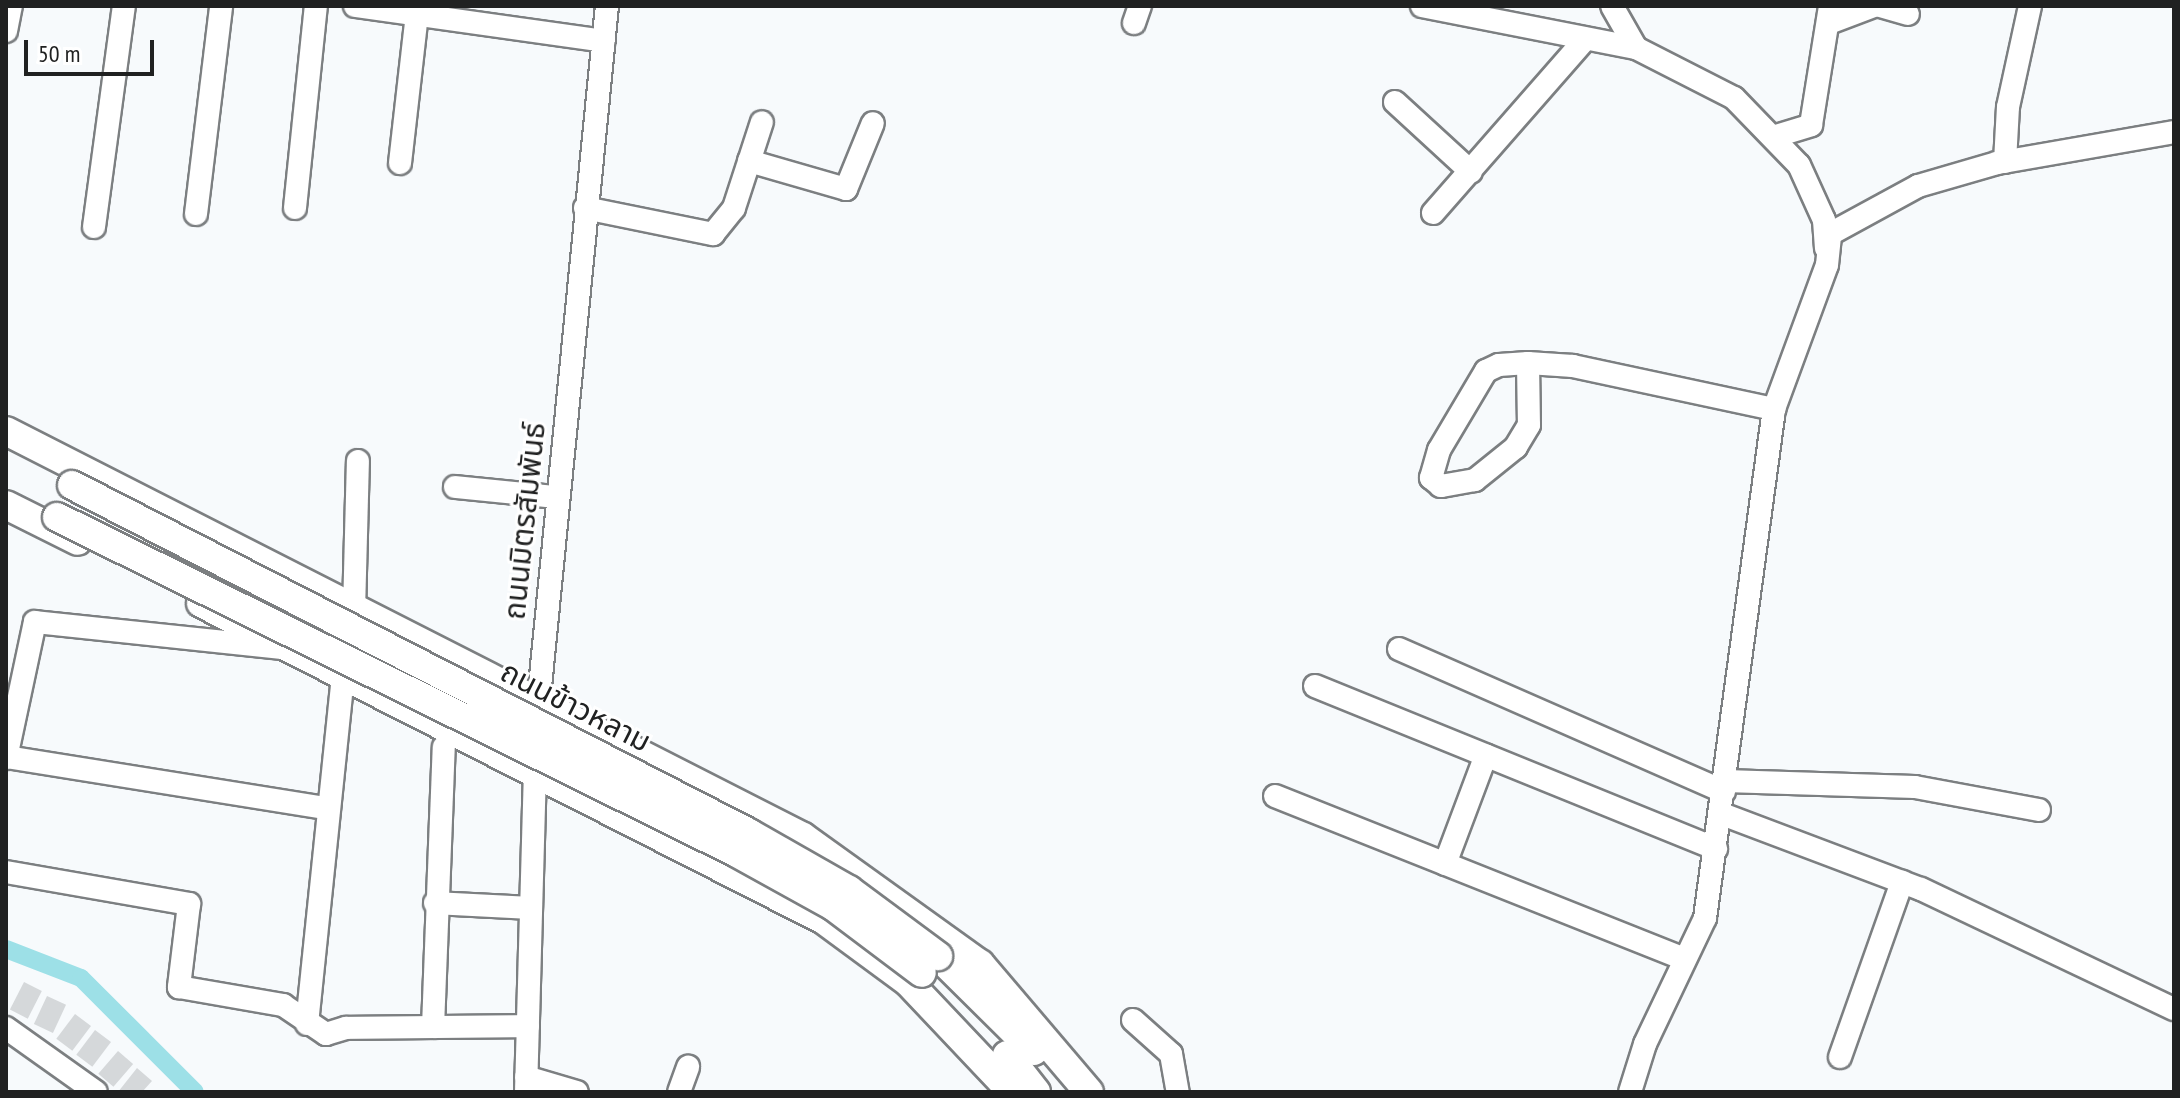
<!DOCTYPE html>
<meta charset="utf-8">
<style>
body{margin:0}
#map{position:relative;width:2180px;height:1098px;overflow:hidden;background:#f7fafc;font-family:"PT Sans Narrow","Noto Sans Thai",sans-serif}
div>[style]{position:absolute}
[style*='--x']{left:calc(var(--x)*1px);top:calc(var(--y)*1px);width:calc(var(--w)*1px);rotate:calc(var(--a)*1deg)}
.canal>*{height:18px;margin:-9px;padding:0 9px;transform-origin:9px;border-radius:9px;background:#9de0e7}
.building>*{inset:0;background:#d5d8da;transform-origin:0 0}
.roads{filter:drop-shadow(2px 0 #7c7f81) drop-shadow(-2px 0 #7c7f81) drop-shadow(0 2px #7c7f81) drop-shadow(0 -2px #7c7f81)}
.minor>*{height:22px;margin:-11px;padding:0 11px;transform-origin:11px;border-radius:11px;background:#fff}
.major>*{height:28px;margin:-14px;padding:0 14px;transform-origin:14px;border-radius:14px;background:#fff}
.bridges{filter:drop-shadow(2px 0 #7c7f81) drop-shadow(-2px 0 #7c7f81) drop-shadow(0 2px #7c7f81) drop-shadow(0 -2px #7c7f81)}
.major-bridge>*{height:28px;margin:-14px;padding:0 14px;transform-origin:14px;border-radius:14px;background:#fff}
span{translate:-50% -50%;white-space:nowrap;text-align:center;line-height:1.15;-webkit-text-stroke:6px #fff;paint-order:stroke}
.street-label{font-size:30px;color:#202121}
.frame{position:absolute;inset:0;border:8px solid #202121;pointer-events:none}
.scale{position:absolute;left:24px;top:40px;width:130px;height:36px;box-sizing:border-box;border:4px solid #202121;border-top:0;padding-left:10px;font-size:24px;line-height:28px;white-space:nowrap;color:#202121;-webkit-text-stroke:6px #fff;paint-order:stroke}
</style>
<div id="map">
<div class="canal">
<i style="--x:6;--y:949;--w:80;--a:21.1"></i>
<i style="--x:81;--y:978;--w:161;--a:45"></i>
</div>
<div class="building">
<i style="left:24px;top:982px;width:20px;height:31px;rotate:27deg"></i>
<i style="left:47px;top:996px;width:21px;height:31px;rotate:25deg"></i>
<i style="left:75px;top:1014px;width:20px;height:31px;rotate:37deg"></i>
<i style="left:95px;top:1030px;width:20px;height:31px;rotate:37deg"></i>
<i style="left:118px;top:1051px;width:20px;height:30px;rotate:41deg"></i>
<i style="clip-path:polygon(137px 1068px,152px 1081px,142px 1092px,118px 1092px)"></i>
</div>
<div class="roads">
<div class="minor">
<i style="--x:355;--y:6;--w:251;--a:8"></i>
<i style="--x:1422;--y:6;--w:218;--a:11.1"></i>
<i style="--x:1636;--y:48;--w:110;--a:27"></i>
<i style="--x:1734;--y:98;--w:93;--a:45.9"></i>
<i style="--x:1799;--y:165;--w:60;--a:65.6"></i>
<i style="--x:1824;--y:220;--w:28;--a:86"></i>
<i style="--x:1612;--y:6;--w:48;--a:60.3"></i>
<i style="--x:1880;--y:6;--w:29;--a:16"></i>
<i style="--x:1134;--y:23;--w:18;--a:-71"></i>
<i style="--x:1829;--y:23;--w:48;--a:-20.7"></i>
<i style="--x:6;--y:31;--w:25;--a:-79"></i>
<i style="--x:1395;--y:102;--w:103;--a:42.6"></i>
<i style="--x:1776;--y:136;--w:37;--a:-17"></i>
<i style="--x:1811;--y:125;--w:121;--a:-80.9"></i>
<i style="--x:749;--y:161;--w:101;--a:16.1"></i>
<i style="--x:846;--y:189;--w:71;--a:-67.8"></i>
<i style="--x:2005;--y:162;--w:55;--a:-86.9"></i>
<i style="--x:2008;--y:107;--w:103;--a:-77.7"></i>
<i style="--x:400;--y:163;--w:158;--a:-83.5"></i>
<i style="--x:295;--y:208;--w:203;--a:-84.1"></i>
<i style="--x:585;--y:208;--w:131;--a:11.5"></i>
<i style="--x:713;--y:234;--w:33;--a:-51"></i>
<i style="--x:734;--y:208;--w:90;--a:-72"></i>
<i style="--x:1433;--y:213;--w:232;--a:-48.8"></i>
<i style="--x:196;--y:214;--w:209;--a:-83.1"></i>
<i style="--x:94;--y:227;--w:223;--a:-82.3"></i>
<i style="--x:1528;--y:363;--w:62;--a:89.1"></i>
<i style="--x:1529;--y:425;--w:26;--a:121"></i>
<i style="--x:1516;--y:447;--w:53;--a:141.2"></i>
<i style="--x:1475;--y:480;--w:35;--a:170"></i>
<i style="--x:1441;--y:486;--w:13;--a:-141"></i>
<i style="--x:1431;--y:478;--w:29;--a:-74"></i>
<i style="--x:1439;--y:450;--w:92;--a:-59.3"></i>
<i style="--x:1486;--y:371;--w:14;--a:-25"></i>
<i style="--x:1499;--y:365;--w:29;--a:-4"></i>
<i style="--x:1528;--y:363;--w:45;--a:3.8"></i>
<i style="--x:1573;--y:366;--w:206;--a:12.1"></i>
<i style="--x:455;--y:487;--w:101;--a:5.7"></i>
<i style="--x:354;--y:611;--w:150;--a:-88.5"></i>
<i style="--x:1399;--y:649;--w:355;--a:23.7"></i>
<i style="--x:1315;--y:686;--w:433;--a:22.1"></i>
<i style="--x:537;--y:717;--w:714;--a:-84.38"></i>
<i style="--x:6;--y:757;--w:324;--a:9.1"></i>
<i style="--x:6;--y:758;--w:139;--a:-78"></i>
<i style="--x:35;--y:622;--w:247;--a:6"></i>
<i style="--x:1725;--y:781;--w:190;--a:1.8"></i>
<i style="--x:1915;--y:787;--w:126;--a:10.5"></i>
<i style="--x:1275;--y:796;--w:440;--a:21.7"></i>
<i style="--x:1722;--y:814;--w:213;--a:20.7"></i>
<i style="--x:1921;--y:889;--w:280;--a:25.4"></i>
<i style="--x:1445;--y:864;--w:116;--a:-69.4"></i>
<i style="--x:6;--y:872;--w:186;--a:9.9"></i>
<i style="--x:189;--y:904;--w:84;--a:96.9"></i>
<i style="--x:179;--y:987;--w:106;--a:9.8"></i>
<i style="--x:283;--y:1005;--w:52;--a:34"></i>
<i style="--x:326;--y:1034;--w:21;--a:-17"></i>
<i style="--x:346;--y:1028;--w:182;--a:-0.6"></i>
<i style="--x:435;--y:903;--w:95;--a:3"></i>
<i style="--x:1133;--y:1020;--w:51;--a:41.8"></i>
<i style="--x:1171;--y:1054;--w:39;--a:80"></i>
<i style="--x:307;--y:1024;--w:352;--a:-84.1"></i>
<i style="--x:433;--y:1027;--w:280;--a:-87.8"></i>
<i style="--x:6;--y:1028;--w:110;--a:35.4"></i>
<i style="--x:1840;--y:1057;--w:186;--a:-70.5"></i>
<i style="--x:526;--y:1077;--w:53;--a:16.4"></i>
<i style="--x:526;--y:1092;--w:332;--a:-88.4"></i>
<i style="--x:679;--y:1092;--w:27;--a:-70"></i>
<i style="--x:1630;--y:1092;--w:50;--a:-72.6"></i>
<i style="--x:1645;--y:1044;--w:140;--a:-64.5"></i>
<i style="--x:1705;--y:918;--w:514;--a:-82.28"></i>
<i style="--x:1774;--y:409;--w:153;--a:-69.8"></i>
<i style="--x:1827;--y:265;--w:31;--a:-84"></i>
<i style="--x:1830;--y:234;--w:100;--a:-28.6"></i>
<i style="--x:1918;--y:186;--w:82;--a:-16.2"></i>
<i style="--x:1997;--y:163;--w:180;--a:-9.9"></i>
</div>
<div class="major">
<i style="--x:6;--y:431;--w:894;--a:26.99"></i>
<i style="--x:803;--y:837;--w:218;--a:35.7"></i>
<i style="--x:980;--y:964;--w:168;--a:49.6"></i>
<i style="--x:6;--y:505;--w:80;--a:26.6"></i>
<i style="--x:201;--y:603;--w:699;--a:26.97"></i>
<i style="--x:824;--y:920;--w:104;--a:36.4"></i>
<i style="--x:908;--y:982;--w:151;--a:46.6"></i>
<i style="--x:938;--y:956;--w:135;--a:44.7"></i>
<i style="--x:1007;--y:1055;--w:47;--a:51.9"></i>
</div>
</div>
<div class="bridges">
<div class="major-bridge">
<i style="--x:72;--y:485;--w:761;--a:27.2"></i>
<i style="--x:749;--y:833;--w:115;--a:29.7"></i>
<i style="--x:849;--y:890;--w:111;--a:36.6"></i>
<i style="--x:57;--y:517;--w:758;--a:26.29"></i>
<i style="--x:737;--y:853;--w:110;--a:28.9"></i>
<i style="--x:833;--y:906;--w:111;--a:37"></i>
</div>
</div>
<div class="street-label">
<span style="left:524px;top:521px;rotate:-84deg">ถนนมิตรสัมพันธ์</span>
<span style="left:576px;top:706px;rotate:27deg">ถนนข้าวหลาม</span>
</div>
<div class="frame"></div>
<div class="scale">50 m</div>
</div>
